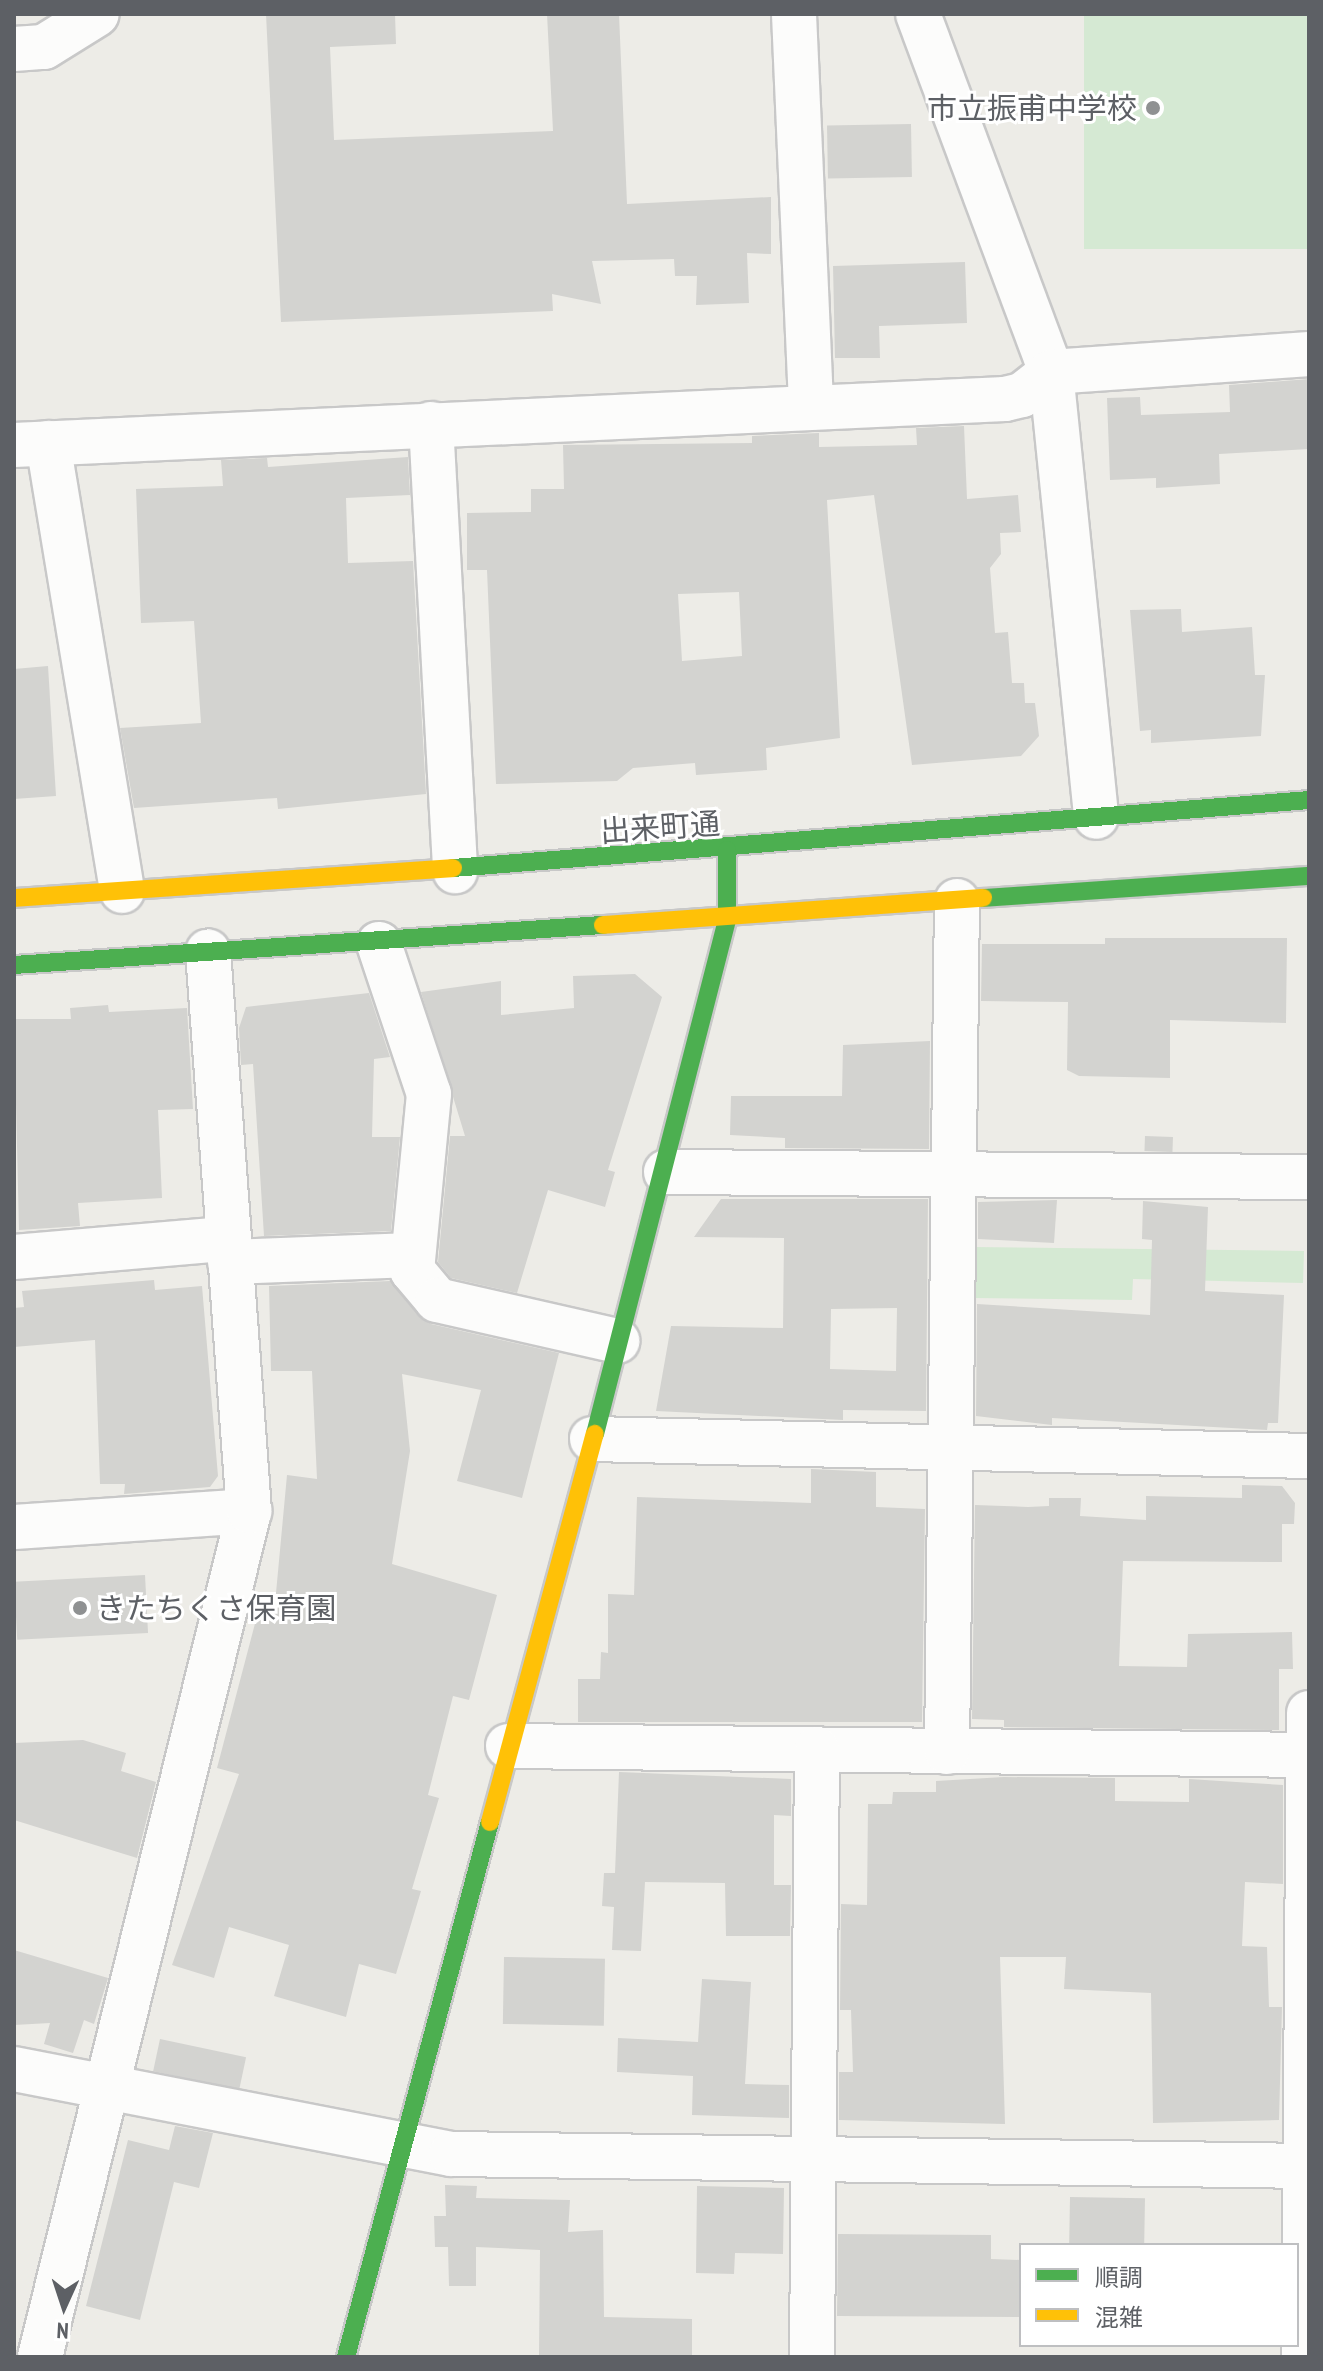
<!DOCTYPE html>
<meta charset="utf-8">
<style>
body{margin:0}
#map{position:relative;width:1323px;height:2371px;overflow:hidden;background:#edece7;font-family:"PT Sans Narrow","Noto Sans JP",sans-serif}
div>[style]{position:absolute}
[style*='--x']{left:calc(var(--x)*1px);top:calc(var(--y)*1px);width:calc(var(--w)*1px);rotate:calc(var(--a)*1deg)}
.green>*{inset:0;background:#d5e9d3;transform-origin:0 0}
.building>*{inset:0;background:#d3d3d0;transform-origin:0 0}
.roads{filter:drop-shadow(2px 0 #c8c8c8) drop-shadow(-2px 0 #c8c8c8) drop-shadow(0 2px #c8c8c8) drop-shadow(0 -2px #c8c8c8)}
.street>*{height:44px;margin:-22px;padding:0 22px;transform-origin:22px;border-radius:22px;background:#fcfcfb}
.fast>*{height:18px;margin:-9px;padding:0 9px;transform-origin:9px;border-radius:9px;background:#4caf50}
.slow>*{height:18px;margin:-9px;padding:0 9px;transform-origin:9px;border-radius:9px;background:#ffc107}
.dots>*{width:22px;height:22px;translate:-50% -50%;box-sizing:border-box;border:4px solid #fff;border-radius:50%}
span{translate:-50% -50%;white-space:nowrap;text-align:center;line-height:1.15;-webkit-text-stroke:6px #fff;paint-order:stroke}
.poi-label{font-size:30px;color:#5d6065}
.right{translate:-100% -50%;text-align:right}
.left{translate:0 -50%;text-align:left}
.street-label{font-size:30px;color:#5d6065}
.frame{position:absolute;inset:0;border:16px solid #5d6065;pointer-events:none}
.legend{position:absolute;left:1019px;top:2243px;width:280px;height:104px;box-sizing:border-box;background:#fff;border:2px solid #bebfc1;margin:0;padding:10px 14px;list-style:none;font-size:24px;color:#5d6065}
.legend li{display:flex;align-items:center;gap:16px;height:40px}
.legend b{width:40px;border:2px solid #bebfc1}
.north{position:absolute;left:24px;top:2267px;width:80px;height:80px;-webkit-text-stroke:6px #fff;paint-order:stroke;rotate:183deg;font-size:22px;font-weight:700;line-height:32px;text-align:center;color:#5d6065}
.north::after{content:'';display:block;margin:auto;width:28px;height:36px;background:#5d6065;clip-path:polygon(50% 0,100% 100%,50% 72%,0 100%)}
</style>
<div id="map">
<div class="green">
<i style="left:1084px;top:14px;width:225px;height:235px"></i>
<i style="clip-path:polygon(973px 1247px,1304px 1251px,1303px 1283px,1133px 1279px,1132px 1300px,973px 1298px)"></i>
</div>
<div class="building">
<i style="clip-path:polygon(266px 14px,395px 14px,396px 44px,330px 47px,334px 140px,553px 131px,547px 14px,619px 14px,627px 204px,771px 197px,771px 254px,747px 253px,749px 303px,696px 305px,697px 276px,675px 276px,674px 259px,592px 261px,601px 304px,552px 294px,553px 311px,281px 322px)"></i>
<i style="left:911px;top:124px;width:53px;height:84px;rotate:89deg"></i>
<i style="clip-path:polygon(965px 262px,967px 323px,879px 326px,880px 358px,835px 358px,833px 266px)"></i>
<i style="clip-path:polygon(1309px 379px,1309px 449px,1219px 454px,1220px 484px,1156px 488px,1156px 478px,1110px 480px,1107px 398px,1140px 397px,1141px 415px,1230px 412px,1229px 385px)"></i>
<i style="clip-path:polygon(evenodd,964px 426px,967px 499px,1018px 495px,1021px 532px,1000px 533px,1001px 554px,990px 568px,995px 633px,1008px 632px,1012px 683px,1024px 683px,1025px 703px,1035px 703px,1039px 736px,1021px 756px,912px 765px,874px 495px,827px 500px,840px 738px,766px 748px,767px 770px,696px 775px,695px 763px,633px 768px,617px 781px,496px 784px,487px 570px,467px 570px,467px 513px,531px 512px,531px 489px,564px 489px,563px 445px,752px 443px,752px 436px,819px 433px,819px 447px,917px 445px,916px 428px,964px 426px,739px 592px,742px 656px,682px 661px,678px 594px,739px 592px)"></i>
<i style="clip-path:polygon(408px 457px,410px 495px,346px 498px,348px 563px,413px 561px,426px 794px,278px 809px,277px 798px,134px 808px,120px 728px,201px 723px,194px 621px,141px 623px,136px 489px,223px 486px,221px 460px,267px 458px,268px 467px)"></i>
<i style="clip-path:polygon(1181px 609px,1182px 632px,1252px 627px,1255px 675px,1265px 675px,1261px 736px,1151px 743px,1151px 730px,1140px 731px,1130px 610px)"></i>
<i style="clip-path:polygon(48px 666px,56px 796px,14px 799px,14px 669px)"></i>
<i style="clip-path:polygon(1105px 938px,1287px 938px,1286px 1023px,1170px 1020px,1170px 1078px,1079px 1076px,1067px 1070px,1068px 1002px,981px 1001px,982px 944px,1105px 944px)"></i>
<i style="clip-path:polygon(635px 974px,662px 997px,608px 1170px,615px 1172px,605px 1207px,548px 1190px,517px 1293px,451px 1278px,438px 1262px,450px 1136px,465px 1136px,421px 992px,501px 981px,501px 1015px,574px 1008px,573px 976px)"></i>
<i style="clip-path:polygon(369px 993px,390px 1057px,374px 1059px,372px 1137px,400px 1137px,391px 1231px,264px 1236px,253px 1064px,241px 1065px,239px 1028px,246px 1007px)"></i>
<i style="clip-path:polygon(108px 1005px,109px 1012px,187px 1008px,193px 1109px,158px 1110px,162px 1198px,78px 1203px,80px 1226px,19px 1230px,14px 1019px,71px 1019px,70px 1008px)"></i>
<i style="clip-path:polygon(930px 1041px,929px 1149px,785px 1148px,785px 1138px,730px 1135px,731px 1096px,842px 1096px,843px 1045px)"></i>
<i style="left:1145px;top:1136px;width:28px;height:15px;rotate:2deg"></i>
<i style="clip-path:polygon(evenodd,721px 1199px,928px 1199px,926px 1411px,843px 1410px,843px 1420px,656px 1411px,671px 1326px,783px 1328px,784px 1238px,694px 1237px,721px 1199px,897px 1308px,896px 1371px,830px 1369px,831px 1309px,897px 1308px)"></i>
<i style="clip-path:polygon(1057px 1200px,1054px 1243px,978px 1239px,978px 1202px)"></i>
<i style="clip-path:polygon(1143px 1201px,1208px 1207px,1205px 1291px,1284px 1295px,1278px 1423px,1268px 1423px,1267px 1430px,1052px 1418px,1052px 1425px,976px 1416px,977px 1304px,1150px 1315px,1152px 1240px,1142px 1239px)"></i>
<i style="clip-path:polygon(154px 1280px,155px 1290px,202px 1286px,218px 1476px,210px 1487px,124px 1494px,125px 1484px,100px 1484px,95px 1340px,14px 1347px,14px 1308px,24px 1307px,22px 1291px)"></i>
<i style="clip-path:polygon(390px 1281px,431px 1324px,559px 1353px,522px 1498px,457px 1481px,481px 1390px,402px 1374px,410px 1451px,392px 1564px,497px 1595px,469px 1700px,453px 1696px,428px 1795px,439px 1798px,412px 1889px,421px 1891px,396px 1974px,359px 1964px,346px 2017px,274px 1996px,289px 1945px,229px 1927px,214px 1978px,172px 1965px,239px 1774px,217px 1768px,263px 1593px,276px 1593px,287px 1475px,317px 1479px,312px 1371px,271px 1371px,269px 1286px)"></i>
<i style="clip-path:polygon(811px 1469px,876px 1472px,876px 1507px,925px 1509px,922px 1722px,578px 1722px,578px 1679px,600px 1679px,601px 1652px,608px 1653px,608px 1594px,634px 1595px,637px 1497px,811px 1503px)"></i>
<i style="clip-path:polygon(1242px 1485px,1282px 1486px,1295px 1503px,1294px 1524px,1282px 1524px,1282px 1562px,1123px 1561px,1119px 1666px,1187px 1667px,1188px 1634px,1292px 1632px,1293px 1669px,1279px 1669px,1279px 1730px,1004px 1727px,1004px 1720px,972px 1719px,975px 1505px,1028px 1507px,1049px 1506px,1049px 1498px,1081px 1498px,1080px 1516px,1146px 1520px,1146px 1496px,1242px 1498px)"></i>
<i style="left:145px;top:1575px;width:58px;height:131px;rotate:87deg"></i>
<i style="clip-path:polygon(83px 1740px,126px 1753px,121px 1771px,156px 1782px,137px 1858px,14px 1820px,14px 1743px)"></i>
<i style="clip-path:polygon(619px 1772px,791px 1779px,791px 1816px,774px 1815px,774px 1885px,791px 1885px,790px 1936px,726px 1936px,725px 1883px,645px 1882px,641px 1951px,612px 1950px,614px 1907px,602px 1906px,604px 1873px,615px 1873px)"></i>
<i style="clip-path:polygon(1004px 1777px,1115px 1778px,1115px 1801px,1189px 1802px,1189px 1779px,1283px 1785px,1283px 1884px,1245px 1882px,1242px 1946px,1267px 1947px,1269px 2007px,1282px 2007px,1279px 2120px,1153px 2123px,1151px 1993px,1064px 1989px,1066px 1957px,1000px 1957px,1005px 2124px,839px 2120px,839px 2072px,853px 2072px,851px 2010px,840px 2010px,841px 1904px,867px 1905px,868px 1804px,892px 1804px,893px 1792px,936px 1792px,936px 1781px)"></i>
<i style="clip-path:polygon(14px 1950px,108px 1978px,94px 2024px,84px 2020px,73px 2053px,44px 2044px,50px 2023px,14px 2025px)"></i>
<i style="left:504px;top:1957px;width:101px;height:67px;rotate:1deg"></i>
<i style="clip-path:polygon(702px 1979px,751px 1982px,745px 2084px,789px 2085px,789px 2118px,692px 2115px,693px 2076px,617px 2072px,618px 2038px,698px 2042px)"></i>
<i style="left:160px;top:2039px;width:88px;height:33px;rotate:12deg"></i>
<i style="clip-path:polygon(175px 2126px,213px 2133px,199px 2188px,174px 2182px,140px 2320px,86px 2306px,128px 2140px,169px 2150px)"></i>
<i style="clip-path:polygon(445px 2185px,477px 2186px,476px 2198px,570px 2200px,568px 2232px,603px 2230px,604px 2317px,692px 2319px,692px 2357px,539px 2357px,540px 2250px,476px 2247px,476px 2286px,449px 2286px,448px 2247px,435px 2247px,434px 2216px,446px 2216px)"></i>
<i style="clip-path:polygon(697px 2186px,784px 2188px,783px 2254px,735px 2253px,734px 2274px,696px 2273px)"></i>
<i style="left:1070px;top:2197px;width:75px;height:48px;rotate:1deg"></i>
<i style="clip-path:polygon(838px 2234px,991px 2235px,991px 2259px,1021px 2260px,1021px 2317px,837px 2316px)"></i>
</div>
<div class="roads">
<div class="street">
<i style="--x:794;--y:14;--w:394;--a:87.5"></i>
<i style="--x:918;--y:14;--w:382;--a:69.6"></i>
<i style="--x:1051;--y:372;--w:447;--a:84.2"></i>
<i style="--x:14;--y:49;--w:30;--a:-4"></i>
<i style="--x:44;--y:47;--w:62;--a:-31.9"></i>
<i style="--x:431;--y:424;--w:448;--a:86.9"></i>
<i style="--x:48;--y:443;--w:454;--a:80.6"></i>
<i style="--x:14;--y:445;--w:992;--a:-2.66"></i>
<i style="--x:1005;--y:399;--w:17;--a:-13"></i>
<i style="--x:1022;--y:395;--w:37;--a:-38"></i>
<i style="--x:1051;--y:372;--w:259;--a:-4"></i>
<i style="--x:379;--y:944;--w:158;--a:71.6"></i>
<i style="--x:429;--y:1094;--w:177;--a:95.5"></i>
<i style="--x:412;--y:1270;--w:39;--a:50"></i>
<i style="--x:437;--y:1300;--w:185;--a:12.8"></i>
<i style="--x:666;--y:1172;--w:643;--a:0.45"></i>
<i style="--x:14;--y:1257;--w:212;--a:-4.9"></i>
<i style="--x:230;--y:1262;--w:182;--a:-2.2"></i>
<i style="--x:592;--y:1439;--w:717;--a:1.36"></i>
<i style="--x:14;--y:1527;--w:236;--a:-3.9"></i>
<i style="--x:508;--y:1746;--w:801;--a:0.64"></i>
<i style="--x:947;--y:1752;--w:851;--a:-89.33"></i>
<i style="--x:14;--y:2069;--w:445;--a:11"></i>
<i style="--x:451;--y:2154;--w:858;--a:0.8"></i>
<i style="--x:40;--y:2357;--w:871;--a:-76.12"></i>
<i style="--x:249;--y:1511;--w:561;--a:-94.19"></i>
<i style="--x:812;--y:2357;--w:608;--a:-89.53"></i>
<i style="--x:1304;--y:2357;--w:644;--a:-89.56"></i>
</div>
<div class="fast">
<i style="--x:453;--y:868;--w:859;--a:-4.54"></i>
<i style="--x:983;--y:898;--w:327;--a:-3.9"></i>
<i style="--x:14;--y:965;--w:590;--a:-3.89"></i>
<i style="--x:595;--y:1434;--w:531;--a:-75.6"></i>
<i style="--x:727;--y:920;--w:70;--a:-90"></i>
<i style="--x:346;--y:2357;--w:554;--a:-74.94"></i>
</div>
<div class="slow">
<i style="--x:14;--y:898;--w:440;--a:-3.9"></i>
<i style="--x:603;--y:925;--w:381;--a:-4.1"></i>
<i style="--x:490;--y:1822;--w:402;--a:-74.9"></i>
</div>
</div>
<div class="dots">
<i style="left:1153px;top:108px;background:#8f9192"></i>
<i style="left:80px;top:1608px;background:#8f9192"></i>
</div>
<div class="poi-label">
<span class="right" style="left:1137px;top:108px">市立振甫中学校</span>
<span class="left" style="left:96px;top:1608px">きたちくさ保育園</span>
</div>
<div class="street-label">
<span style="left:660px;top:827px;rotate:-4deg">出来町通</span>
</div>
<div class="frame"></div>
<ul class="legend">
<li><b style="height:10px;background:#4caf50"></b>順調</li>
<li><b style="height:10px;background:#ffc107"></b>混雑</li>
</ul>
<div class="north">N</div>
</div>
